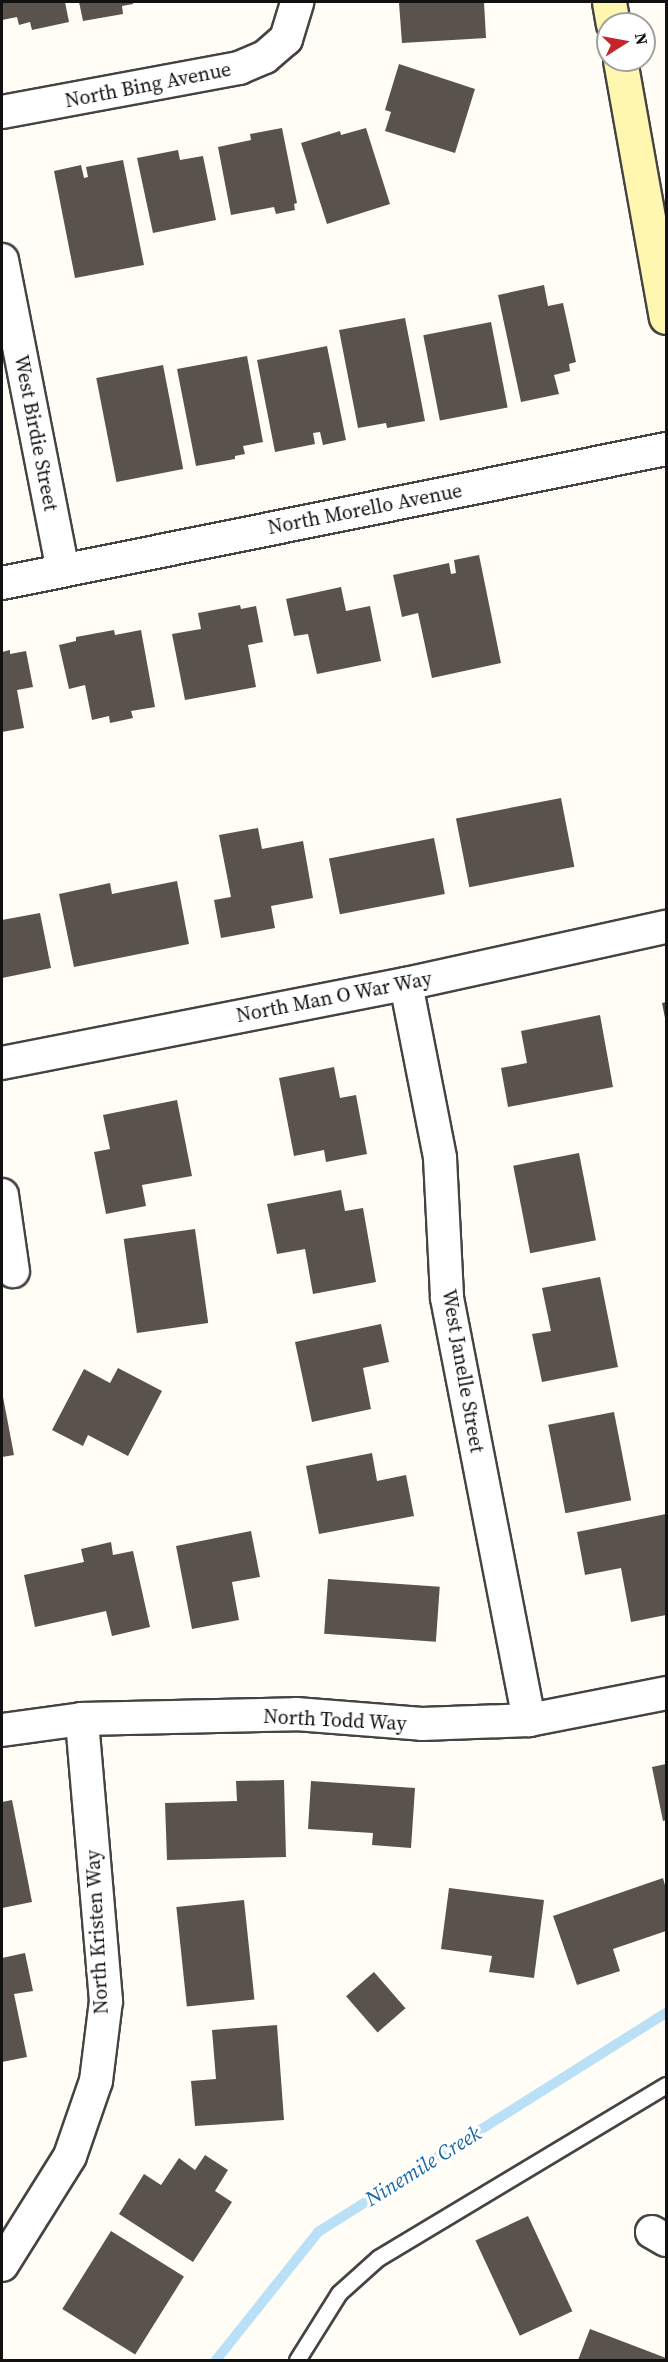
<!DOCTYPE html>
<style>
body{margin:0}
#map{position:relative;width:668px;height:2362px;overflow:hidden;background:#fffdf5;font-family:"Source Serif 4",serif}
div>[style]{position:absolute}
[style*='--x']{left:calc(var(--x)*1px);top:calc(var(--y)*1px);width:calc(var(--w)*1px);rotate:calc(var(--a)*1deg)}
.stream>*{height:10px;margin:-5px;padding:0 5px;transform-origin:5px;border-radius:5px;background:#b9e0f7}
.building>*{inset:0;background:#5a524d;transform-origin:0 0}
.roads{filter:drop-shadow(2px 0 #444) drop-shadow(-2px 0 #444) drop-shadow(0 2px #444) drop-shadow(0 -2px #444)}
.lane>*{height:15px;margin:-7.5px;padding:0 7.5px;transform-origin:7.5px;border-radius:7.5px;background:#fff}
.street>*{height:32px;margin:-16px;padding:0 16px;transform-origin:16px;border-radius:16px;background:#fff}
.secondary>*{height:33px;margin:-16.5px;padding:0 16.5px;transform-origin:16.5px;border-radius:16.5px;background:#fff6b0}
span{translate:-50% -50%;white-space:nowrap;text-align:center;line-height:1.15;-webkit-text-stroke:6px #fff;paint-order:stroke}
.street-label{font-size:20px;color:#111}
.water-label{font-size:21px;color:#1768a6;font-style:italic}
.frame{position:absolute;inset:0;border:3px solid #111;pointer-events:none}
.north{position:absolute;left:596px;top:12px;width:60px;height:60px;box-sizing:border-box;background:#fff;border:2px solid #a0a0a0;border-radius:50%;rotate:79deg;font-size:16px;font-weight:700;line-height:24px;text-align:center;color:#111}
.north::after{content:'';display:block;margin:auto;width:21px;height:27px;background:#c4262e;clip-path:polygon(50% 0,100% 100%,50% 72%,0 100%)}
</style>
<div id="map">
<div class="stream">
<i style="--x:216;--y:2360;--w:164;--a:-51.4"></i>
<i style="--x:318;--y:2232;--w:411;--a:-32.2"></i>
</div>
<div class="building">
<i style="clip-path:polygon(2px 2px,65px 2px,69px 22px,32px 30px,30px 22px,19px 25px,17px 17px,2px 20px)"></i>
<i style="clip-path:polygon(79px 2px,133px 2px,133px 4px,122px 6px,123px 14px,83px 21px)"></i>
<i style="clip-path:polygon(415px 2px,484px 2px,486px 38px,402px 43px,399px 3px)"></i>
<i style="clip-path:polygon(399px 64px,475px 89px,455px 153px,385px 131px,391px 112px,385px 110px)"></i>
<i style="clip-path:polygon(282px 128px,297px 203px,294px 204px,295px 210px,276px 214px,274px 207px,231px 215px,218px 147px,251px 140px,250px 134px)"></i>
<i style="clip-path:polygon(366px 128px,390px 204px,327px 224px,301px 143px,340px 131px,341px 135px)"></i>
<i style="clip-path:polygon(178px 150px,180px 160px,203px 156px,216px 220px,153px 233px,137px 158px)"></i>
<i style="clip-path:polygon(123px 160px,144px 265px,75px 278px,54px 171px,81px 165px,84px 178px,88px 177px,86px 167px)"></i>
<i style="clip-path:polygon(544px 285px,548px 306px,563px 303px,576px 362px,569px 364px,570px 371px,554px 375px,559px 394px,521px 402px,498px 295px)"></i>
<i style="clip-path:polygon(405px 318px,425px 421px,387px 428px,386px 423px,358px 428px,339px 330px)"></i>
<i style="left:491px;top:322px;width:87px;height:69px;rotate:79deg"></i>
<i style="clip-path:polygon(327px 346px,346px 440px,323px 445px,320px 432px,313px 433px,315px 444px,275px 452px,257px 360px)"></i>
<i style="clip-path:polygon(247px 356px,263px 442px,243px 446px,245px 454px,235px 456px,235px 459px,196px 466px,177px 369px)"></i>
<i style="left:163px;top:365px;width:106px;height:68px;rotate:79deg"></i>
<i style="clip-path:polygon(479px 555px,501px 663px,432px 678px,418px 613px,402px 617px,393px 575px,449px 563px,451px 574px,456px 573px,454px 560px)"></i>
<i style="clip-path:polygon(341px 587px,346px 611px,370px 606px,381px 661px,317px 674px,308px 634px,294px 636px,286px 599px)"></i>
<i style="clip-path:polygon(240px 605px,241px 609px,256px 606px,263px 642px,248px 645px,256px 687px,185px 700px,172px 634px,201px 629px,198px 613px)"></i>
<i style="clip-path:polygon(114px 630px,115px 635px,141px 630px,155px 707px,131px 711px,133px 718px,110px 723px,109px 716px,92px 720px,85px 685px,69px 689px,59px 645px,76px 641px,76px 637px)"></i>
<i style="clip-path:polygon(10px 650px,10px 654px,26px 651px,33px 687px,17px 690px,24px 728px,2px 732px,2px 652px)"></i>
<i style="left:561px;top:798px;width:70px;height:107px;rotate:79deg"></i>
<i style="clip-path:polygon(258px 828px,262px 849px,303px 841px,313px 898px,271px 906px,275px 928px,221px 938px,214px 900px,231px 897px,219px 835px)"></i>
<i style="left:434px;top:838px;width:57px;height:107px;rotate:79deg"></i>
<i style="clip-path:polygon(177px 881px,189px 944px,74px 967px,59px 894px,110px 883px,112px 894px)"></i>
<i style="clip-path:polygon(40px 913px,51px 968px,2px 978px,2px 920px)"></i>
<i style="clip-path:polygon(666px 1002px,666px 1018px,665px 1018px,662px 1003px)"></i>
<i style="clip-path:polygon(600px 1015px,613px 1087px,508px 1107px,501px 1068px,527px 1063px,521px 1031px)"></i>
<i style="clip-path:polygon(334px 1067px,340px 1098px,356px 1095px,367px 1154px,326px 1162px,324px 1150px,294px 1156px,279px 1078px)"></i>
<i style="clip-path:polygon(177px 1100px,192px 1176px,142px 1185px,146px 1206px,106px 1214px,94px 1152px,110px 1149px,103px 1115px)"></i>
<i style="left:579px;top:1153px;width:89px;height:67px;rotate:79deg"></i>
<i style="clip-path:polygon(341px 1190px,345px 1211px,363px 1208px,376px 1282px,313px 1294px,305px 1249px,277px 1254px,267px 1204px)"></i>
<i style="left:195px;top:1229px;width:95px;height:72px;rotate:82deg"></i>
<i style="clip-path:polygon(600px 1277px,618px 1367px,542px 1382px,532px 1334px,551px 1331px,542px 1288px)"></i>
<i style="clip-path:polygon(381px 1324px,389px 1362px,363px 1368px,371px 1409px,312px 1422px,295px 1342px)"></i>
<i style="clip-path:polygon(118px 1368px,162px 1391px,128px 1456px,88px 1435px,83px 1446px,52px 1430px,84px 1369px,110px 1383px)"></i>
<i style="clip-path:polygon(3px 1397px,14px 1455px,2px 1457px,2px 1398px)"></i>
<i style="left:614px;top:1412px;width:90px;height:67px;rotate:79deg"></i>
<i style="clip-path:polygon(372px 1453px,377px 1481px,406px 1475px,414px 1516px,319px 1534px,306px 1466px)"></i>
<i style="clip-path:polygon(666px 1514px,666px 1615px,631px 1622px,621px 1568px,585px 1575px,577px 1532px)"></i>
<i style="clip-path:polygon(251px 1531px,260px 1577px,232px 1582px,239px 1620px,192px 1629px,176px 1546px)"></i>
<i style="clip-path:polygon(111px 1542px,113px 1555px,133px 1551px,150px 1627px,112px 1636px,106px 1611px,35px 1627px,24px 1575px,84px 1562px,81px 1549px)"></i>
<i style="left:328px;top:1579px;width:112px;height:55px;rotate:4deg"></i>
<i style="clip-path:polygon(666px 1764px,666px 1820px,663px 1821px,652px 1767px)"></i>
<i style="clip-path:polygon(284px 1780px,286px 1857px,167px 1860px,165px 1803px,237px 1801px,236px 1781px)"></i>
<i style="clip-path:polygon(311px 1781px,415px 1788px,411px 1848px,372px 1845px,373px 1833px,308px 1829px)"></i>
<i style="clip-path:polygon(12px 1800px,32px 1902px,2px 1908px,2px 1802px)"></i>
<i style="clip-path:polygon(663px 1878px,666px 1889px,666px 1931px,613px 1949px,620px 1971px,577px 1985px,553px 1916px)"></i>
<i style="clip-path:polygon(449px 1888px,544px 1900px,534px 1978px,489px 1972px,492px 1956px,441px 1949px)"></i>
<i style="left:244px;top:1900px;width:100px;height:68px;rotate:84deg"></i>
<i style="clip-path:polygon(25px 1953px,33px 1991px,14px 1994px,27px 2057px,2px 2062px,2px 1958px)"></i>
<i style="left:374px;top:1972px;width:48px;height:37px;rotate:49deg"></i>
<i style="clip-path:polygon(277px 2025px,284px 2120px,195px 2126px,191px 2081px,216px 2079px,212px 2030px)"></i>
<i style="clip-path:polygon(205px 2155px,228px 2170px,215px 2191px,232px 2202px,193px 2262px,119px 2214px,144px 2174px,161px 2185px,179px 2158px,195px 2170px)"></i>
<i style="left:528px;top:2216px;width:105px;height:58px;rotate:65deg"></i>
<i style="left:111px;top:2231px;width:86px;height:92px;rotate:32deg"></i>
<i style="clip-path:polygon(590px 2329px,666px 2358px,666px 2360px,578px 2360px)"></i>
</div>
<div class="roads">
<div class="lane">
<i style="--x:297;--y:2360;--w:79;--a:-57.9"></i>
<i style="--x:339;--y:2293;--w:52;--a:-41.9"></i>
<i style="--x:378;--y:2258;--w:336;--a:-31"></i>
</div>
<div class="street">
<i style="--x:2;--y:112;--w:241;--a:-10.5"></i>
<i style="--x:239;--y:68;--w:28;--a:-23"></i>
<i style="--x:265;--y:57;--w:28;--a:-41"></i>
<i style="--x:286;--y:39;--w:39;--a:-73"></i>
<i style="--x:2;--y:260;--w:316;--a:78.9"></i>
<i style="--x:2;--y:583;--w:677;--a:-11.41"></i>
<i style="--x:406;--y:984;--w:177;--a:78.9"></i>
<i style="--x:440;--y:1158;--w:140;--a:87.1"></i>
<i style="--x:447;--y:1298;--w:430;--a:79"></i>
<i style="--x:2;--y:1063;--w:412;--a:-11.1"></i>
<i style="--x:406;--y:984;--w:266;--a:-12.4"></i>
<i style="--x:2;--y:1195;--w:77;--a:81.8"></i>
<i style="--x:2;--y:1730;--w:81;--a:-7.8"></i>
<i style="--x:82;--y:1719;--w:214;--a:-1.3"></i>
<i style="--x:296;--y:1714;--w:126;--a:4.5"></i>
<i style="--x:422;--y:1724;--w:107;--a:-2.1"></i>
<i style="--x:529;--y:1720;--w:140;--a:-11.1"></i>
<i style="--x:652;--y:2232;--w:16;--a:30"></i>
<i style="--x:2;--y:2265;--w:128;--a:-58"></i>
<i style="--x:70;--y:2156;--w:79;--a:-70.9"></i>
<i style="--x:96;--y:2081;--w:81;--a:-82.9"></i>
<i style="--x:106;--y:2001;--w:283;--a:-94.9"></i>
</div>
<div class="secondary">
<i style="--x:609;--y:2;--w:22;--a:80"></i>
<i style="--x:620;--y:60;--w:261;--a:79.9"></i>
</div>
</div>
<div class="street-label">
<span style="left:148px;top:85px;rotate:-11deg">North Bing Avenue</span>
<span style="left:36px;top:433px;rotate:79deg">West Birdie Street</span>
<span style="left:365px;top:509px;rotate:-11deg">North Morello Avenue</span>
<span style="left:334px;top:997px;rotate:-11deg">North Man O War Way</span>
<span style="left:463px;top:1371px;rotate:80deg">West Janelle Street</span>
<span style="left:335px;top:1720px;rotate:3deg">North Todd Way</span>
<span style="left:97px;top:1932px;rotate:-93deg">North Kristen Way</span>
</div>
<div class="water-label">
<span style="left:423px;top:2166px;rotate:-32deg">Ninemile Creek</span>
</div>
<div class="frame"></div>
<div class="north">N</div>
</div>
